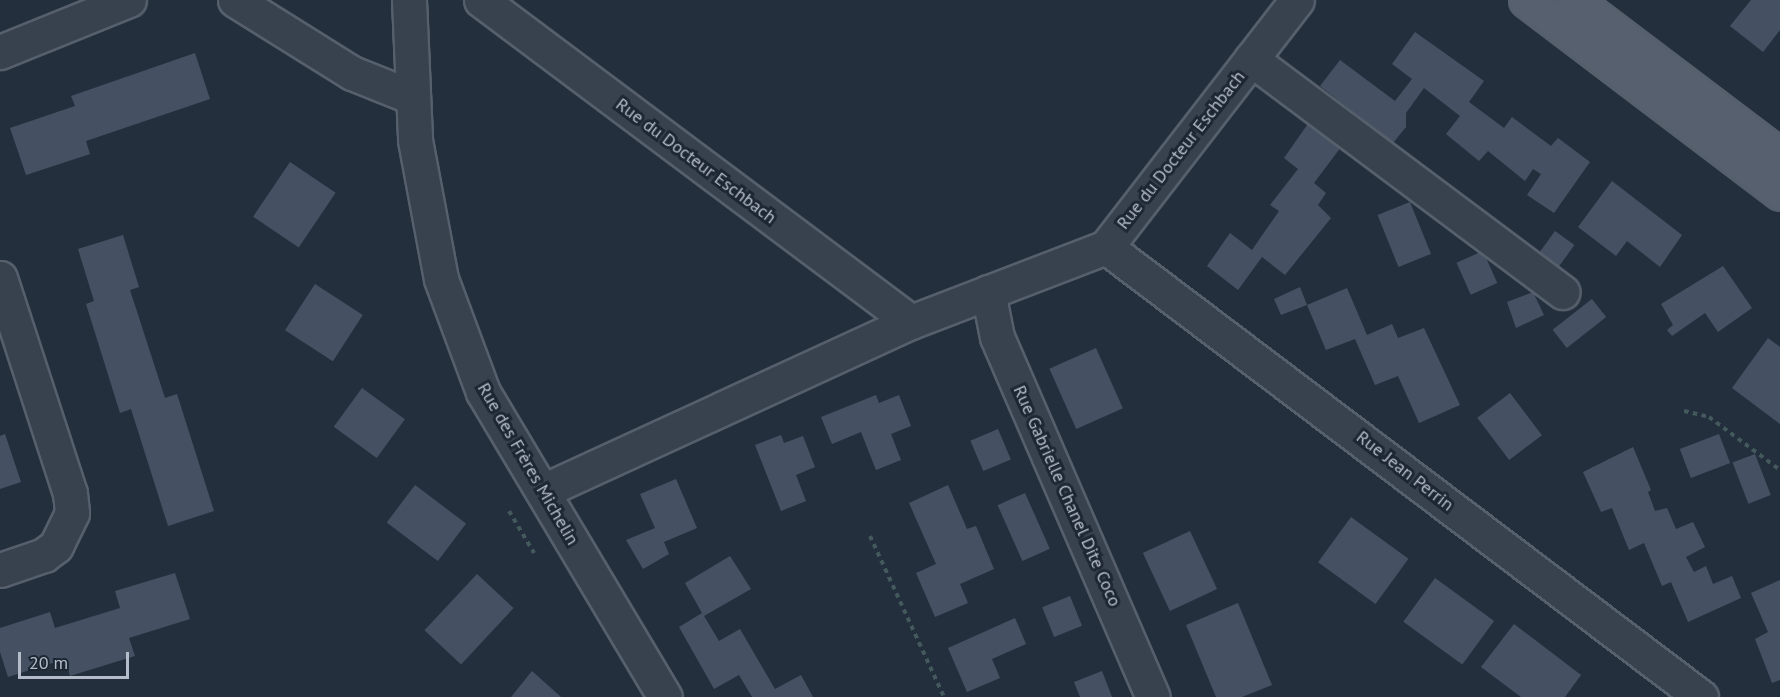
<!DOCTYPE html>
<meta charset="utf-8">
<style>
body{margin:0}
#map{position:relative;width:1780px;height:697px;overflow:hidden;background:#242f3e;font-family:"PT Sans",sans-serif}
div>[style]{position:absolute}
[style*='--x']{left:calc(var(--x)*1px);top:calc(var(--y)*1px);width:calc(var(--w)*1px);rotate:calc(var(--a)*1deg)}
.building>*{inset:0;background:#455162;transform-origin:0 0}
.path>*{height:4px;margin-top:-2px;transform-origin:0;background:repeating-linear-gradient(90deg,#44595c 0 4.5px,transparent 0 9px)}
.roads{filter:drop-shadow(2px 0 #565f6c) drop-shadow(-2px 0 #565f6c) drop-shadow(0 2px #565f6c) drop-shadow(0 -2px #565f6c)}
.street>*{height:33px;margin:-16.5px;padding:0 16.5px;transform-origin:16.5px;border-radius:16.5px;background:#38414e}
.primary>*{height:33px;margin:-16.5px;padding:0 16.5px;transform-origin:16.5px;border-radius:16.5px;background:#56606e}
span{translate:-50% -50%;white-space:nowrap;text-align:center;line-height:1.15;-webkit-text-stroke:6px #1d2633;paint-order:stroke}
.street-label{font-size:18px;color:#b4bcc9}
.scale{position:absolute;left:18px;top:652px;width:111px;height:27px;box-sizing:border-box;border:3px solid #b4bcc9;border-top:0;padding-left:8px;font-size:18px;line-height:21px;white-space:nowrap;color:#b4bcc9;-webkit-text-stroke:4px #1d2633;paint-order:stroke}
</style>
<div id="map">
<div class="building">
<i style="clip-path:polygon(1751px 0,1780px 0,1780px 30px,1763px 52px,1730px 26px)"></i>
<i style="clip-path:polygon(1415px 32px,1484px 81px,1469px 102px,1504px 128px,1512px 117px,1551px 146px,1558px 138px,1590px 162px,1554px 213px,1527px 195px,1541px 174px,1533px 169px,1525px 181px,1488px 151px,1479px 161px,1446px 134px,1460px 116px,1424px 88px,1406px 113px,1406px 127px,1393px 143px,1320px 86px,1340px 60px,1395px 101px,1412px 79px,1392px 64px)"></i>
<i style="clip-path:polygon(195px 53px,210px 99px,86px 141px,90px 154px,26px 175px,10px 128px,75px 106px,71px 96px)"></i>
<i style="clip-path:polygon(1312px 118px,1344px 143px,1314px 183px,1326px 193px,1318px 205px,1331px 218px,1285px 275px,1262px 257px,1238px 290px,1207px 266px,1230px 233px,1252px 250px,1279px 211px,1270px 205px,1298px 169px,1284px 158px)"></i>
<i style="left:290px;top:162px;width:55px;height:66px;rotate:34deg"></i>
<i style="clip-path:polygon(1612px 181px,1682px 235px,1660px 267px,1627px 241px,1616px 256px,1578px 227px)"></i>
<i style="left:1410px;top:202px;width:56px;height:35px;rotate:68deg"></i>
<i style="left:1555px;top:231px;width:24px;height:29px;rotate:36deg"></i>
<i style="clip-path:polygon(123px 235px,139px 287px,130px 290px,165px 398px,177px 394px,214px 511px,168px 526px,131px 409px,120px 413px,86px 304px,94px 301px,78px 249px)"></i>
<i style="left:1483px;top:251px;width:35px;height:29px;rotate:66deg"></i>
<i style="clip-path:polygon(1723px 266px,1752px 308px,1718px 332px,1705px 313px,1672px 336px,1667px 330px,1673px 325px,1661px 304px)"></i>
<i style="left:315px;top:284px;width:57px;height:55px;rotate:33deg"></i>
<i style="clip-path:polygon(1300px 287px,1307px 305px,1347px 288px,1367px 335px,1392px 324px,1398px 338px,1424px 328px,1460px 405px,1419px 423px,1398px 376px,1375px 385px,1355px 339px,1326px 350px,1307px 305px,1281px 315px,1274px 299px)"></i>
<i style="clip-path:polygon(1533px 292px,1544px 315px,1516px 328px,1507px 302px)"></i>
<i style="left:1592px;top:299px;width:23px;height:50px;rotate:52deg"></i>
<i style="clip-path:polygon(1768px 338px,1780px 347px,1780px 424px,1732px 388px)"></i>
<i style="left:1096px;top:348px;width:66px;height:51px;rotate:66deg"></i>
<i style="left:362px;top:388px;width:53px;height:48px;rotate:36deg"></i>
<i style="left:1510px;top:393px;width:53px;height:41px;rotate:53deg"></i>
<i style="clip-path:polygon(876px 395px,879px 403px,899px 395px,911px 426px,891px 434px,901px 460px,876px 470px,861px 432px,832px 444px,821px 417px)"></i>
<i style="left:998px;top:429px;width:33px;height:30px;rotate:67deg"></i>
<i style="clip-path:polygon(5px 434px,21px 482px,0 489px,0 436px)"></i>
<i style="left:1719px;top:434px;width:31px;height:42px;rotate:69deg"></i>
<i style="clip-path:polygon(781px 435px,784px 443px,803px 436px,815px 467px,796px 475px,806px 501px,781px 511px,755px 445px)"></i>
<i style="clip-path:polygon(1633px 447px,1651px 490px,1648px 492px,1655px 511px,1667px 508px,1676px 529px,1693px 522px,1705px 547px,1686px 557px,1694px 572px,1706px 566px,1713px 584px,1732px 576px,1741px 598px,1688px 622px,1671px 582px,1662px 586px,1644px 543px,1629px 550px,1612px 508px,1601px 512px,1583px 472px)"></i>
<i style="left:1755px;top:454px;width:44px;height:24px;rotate:69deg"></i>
<i style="clip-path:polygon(676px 479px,697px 528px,664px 542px,669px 554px,643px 569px,626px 540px,655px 528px,640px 494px)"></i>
<i style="left:415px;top:485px;width:64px;height:47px;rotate:37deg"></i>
<i style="clip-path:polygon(948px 485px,967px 529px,976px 526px,994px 569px,960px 584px,968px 603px,935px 617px,916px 573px,936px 564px,909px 503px)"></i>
<i style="left:1025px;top:493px;width:61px;height:30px;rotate:66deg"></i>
<i style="left:1351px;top:517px;width:71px;height:56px;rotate:36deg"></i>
<i style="left:1190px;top:531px;width:64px;height:52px;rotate:65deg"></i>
<i style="clip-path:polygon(730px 556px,751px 589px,704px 616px,719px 641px,740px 629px,775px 689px,801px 675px,813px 697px,752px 697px,739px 675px,714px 689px,679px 627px,702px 613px,685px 583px)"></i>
<i style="clip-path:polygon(175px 573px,190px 619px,129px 638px,135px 656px,70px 676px,65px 659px,8px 677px,0 652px,0 628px,50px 612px,55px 628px,120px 608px,115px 591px)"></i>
<i style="left:477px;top:574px;width:50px;height:77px;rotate:43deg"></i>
<i style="left:1435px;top:578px;width:73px;height:54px;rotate:36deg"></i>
<i style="clip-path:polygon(1780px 580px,1780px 680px,1772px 683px,1755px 639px,1768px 632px,1751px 593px)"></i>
<i style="left:1070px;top:596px;width:32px;height:30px;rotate:68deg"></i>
<i style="clip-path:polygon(1238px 603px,1272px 685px,1242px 697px,1216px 697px,1186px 625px)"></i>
<i style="clip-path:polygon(1015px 618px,1026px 644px,992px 659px,1000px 678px,967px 692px,948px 648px)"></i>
<i style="clip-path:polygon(1514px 624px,1581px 675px,1565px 697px,1521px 697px,1481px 667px)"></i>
<i style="clip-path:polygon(532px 671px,561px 697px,511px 697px)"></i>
<i style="clip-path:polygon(1102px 671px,1112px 697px,1080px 697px,1074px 682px)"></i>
</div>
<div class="path">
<i style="--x:1684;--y:411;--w:26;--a:13"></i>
<i style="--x:1709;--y:417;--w:89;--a:36.7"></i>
<i style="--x:509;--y:511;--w:49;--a:59.2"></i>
<i style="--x:870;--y:536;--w:177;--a:65.3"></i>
</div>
<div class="roads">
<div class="street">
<i style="--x:235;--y:0;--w:138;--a:32"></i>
<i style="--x:352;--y:73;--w:65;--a:21.8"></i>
<i style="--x:409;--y:0;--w:140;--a:87.5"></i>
<i style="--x:415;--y:140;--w:141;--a:79.4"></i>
<i style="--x:441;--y:279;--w:121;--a:69.6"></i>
<i style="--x:483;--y:392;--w:355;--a:59.2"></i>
<i style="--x:481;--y:0;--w:537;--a:36.83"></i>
<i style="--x:0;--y:52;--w:139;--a:-22"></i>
<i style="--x:1251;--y:59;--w:389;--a:36.8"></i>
<i style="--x:1106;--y:247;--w:746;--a:37.1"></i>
<i style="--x:0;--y:278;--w:226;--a:72"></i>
<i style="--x:70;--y:493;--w:20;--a:84"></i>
<i style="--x:72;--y:513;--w:37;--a:116"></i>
<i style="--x:56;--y:546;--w:15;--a:143"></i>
<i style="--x:44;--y:555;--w:46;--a:161.2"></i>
<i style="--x:988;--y:292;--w:46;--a:78.7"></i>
<i style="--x:997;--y:337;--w:392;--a:66.6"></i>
<i style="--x:543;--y:491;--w:405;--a:-24.7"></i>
<i style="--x:911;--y:322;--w:209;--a:-21"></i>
<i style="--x:1106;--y:247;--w:312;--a:-52.3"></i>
</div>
<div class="primary">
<i style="--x:1526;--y:0;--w:319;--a:37.2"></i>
<i style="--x:1574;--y:0;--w:258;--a:37.1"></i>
</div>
</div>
<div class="street-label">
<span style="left:1181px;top:150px;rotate:-52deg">Rue du Docteur Eschbach</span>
<span style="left:696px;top:161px;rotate:37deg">Rue du Docteur Eschbach</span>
<span style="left:528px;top:464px;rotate:60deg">Rue des Frères Michelin</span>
<span style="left:1405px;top:471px;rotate:38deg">Rue Jean Perrin</span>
<span style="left:1067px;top:496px;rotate:66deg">Rue Gabrielle Chanel Dite Coco</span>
</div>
<div class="scale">20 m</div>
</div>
